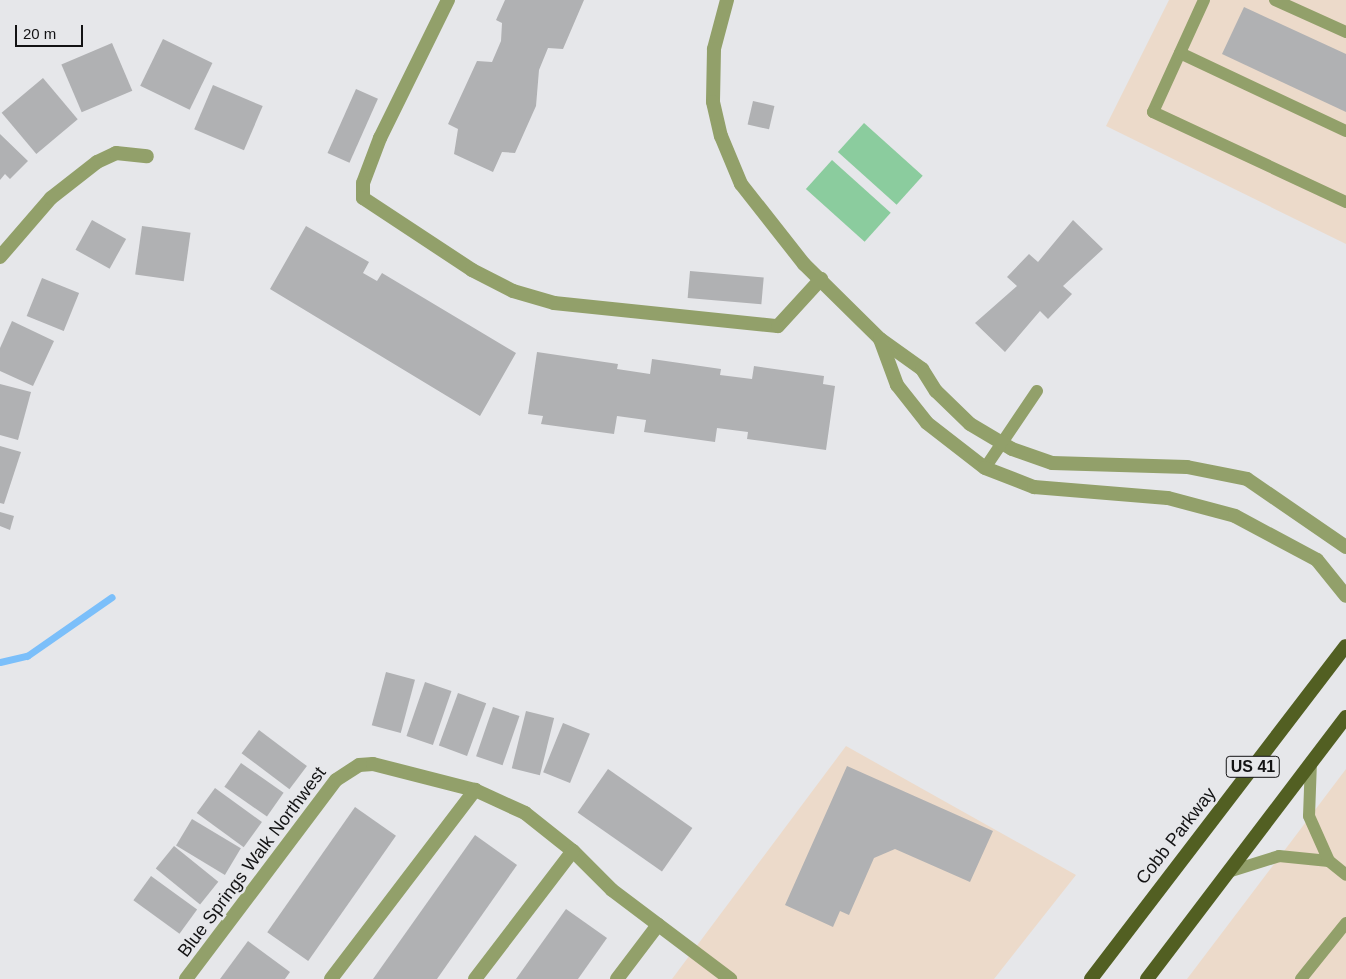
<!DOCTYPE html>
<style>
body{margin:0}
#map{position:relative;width:1346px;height:979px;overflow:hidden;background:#e6e7ea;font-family:Helvetica,sans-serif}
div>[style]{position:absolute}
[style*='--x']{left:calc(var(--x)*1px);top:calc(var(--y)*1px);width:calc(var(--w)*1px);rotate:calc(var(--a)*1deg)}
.commercial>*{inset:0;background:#ecdaca}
.green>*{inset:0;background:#8bcc9e;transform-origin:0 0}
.stream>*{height:7px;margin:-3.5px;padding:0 3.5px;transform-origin:3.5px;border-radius:3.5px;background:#7bbffa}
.building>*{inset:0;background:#b0b1b3;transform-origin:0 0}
.service>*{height:12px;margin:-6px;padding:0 6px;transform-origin:6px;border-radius:6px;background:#92a06a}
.minor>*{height:14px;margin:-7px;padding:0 7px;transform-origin:7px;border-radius:7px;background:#92a06a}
.primary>*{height:14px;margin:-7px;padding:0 7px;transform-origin:7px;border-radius:7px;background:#525f22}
span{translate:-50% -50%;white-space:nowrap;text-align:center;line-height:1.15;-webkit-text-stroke:5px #e6e7ea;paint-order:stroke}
.shield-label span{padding:1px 4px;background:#e6e7ea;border:1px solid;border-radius:4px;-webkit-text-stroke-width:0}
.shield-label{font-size:16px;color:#131314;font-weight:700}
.street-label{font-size:18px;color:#131314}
.scale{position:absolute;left:15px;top:25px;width:68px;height:22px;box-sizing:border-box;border:2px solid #131314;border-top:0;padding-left:6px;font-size:15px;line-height:18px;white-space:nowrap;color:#131314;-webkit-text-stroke:4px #e6e7ea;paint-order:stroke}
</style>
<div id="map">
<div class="commercial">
<i style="clip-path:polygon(1169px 0,1346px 0,1346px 244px,1106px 126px)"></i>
<i style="clip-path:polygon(846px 746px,1076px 875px,994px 979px,672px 979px)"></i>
<i style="clip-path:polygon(1346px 769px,1346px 979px,1187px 979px)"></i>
</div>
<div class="green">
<i style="left:864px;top:123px;width:79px;height:39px;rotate:42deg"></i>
<i style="left:832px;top:160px;width:79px;height:39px;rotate:42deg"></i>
</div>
<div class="stream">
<i style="--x:0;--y:662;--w:28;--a:-13"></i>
<i style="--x:27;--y:656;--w:103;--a:-34.8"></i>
</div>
<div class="building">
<i style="clip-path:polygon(505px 0,584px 0,563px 49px,548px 48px,539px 70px,536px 106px,515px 153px,502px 152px,493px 172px,454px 154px,458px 129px,448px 124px,477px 61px,492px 62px,501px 41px,502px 23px,496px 20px)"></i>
<i style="clip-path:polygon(1244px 7px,1346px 54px,1346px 112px,1222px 54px)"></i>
<i style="left:163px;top:39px;width:55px;height:52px;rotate:26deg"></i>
<i style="left:112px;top:43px;width:52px;height:55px;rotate:67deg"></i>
<i style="left:43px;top:78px;width:54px;height:54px;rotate:50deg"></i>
<i style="left:213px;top:85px;width:54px;height:48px;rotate:23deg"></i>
<i style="left:356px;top:89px;width:24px;height:70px;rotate:24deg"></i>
<i style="left:753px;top:101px;width:22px;height:24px;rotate:13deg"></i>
<i style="clip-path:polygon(0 134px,28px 161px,10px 179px,5px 174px,0 180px)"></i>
<i style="left:92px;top:220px;width:39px;height:34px;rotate:29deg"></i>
<i style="clip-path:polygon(1073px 220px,1103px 249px,1063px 286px,1072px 294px,1048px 319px,1040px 311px,1005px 352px,975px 323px,1017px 286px,1007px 277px,1029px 254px,1038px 262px)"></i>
<i style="left:142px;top:226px;width:49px;height:49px;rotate:8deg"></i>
<i style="clip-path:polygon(306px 226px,369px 262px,363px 273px,377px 281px,382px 273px,516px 353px,480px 416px,270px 289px)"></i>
<i style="left:690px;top:271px;width:74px;height:27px;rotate:5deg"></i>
<i style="left:42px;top:278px;width:40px;height:41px;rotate:22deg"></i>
<i style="clip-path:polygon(12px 321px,54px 341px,33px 386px,0 371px,0 348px)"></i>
<i style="clip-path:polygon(537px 352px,618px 364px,617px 369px,650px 374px,652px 359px,721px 369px,720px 375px,752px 379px,754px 366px,824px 376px,823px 384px,835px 386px,826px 450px,747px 439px,748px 432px,717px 428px,715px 442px,644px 432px,646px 420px,617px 416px,614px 434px,541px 424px,543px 416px,528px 414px)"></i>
<i style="clip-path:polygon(0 384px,31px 392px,18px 440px,0 435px)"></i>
<i style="clip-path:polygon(0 446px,21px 452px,4px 504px,0 503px)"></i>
<i style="clip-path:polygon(0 512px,14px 516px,10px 530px,0 526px)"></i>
<i style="left:386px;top:672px;width:30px;height:55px;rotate:15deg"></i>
<i style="left:425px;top:682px;width:28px;height:57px;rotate:19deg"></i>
<i style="left:458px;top:693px;width:30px;height:56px;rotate:20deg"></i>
<i style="left:493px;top:707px;width:28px;height:52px;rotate:19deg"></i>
<i style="left:526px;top:711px;width:29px;height:59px;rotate:14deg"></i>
<i style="left:563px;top:723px;width:29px;height:53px;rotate:22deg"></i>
<i style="left:259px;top:730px;width:60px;height:29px;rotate:37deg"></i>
<i style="left:241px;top:763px;width:52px;height:29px;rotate:35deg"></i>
<i style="clip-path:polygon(847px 766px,993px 831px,970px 882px,895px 849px,874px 858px,849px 915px,840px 911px,833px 927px,785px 905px)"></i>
<i style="left:608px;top:769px;width:103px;height:53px;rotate:35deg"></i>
<i style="left:215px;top:788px;width:58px;height:31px;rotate:36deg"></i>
<i style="left:355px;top:807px;width:50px;height:153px;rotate:35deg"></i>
<i style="left:192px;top:819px;width:57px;height:31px;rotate:31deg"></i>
<i style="clip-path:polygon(475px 835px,517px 865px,437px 979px,373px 979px)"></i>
<i style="left:174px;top:846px;width:57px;height:29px;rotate:39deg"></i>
<i style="left:151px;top:876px;width:57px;height:30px;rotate:36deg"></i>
<i style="clip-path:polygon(566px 909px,607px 938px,578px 979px,516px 979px)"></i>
<i style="clip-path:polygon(248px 941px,290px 972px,285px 979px,220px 979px)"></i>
</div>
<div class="service">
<i style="--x:1204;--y:0;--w:123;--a:114.5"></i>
<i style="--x:1153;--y:112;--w:213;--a:25"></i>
<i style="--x:1275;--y:0;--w:78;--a:24.3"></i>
<i style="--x:1180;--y:53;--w:183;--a:25.2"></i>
<i style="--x:985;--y:468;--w:93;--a:-56"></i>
<i style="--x:1329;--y:861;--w:22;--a:39"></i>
<i style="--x:1228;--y:872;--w:53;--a:-17.4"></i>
<i style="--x:1279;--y:856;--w:50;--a:5.7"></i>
<i style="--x:1329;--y:861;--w:49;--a:-114"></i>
<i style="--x:1309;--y:816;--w:54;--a:-87.9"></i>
<i style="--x:1301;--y:979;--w:72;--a:-51.2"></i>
</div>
<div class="minor">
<i style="--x:448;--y:0;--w:154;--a:116.2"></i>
<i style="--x:380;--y:138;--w:48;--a:110.7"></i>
<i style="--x:363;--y:183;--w:15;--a:90"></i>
<i style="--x:363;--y:198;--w:131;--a:33.4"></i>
<i style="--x:472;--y:270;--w:46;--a:27.1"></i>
<i style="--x:513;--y:291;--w:43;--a:16.3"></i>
<i style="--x:554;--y:303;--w:225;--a:5.9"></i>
<i style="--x:778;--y:326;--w:64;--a:-47.5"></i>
<i style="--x:727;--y:0;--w:51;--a:104.9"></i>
<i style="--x:714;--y:49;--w:53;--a:91.1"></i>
<i style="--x:713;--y:102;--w:35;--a:77"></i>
<i style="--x:721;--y:136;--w:52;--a:67.4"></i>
<i style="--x:741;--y:184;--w:102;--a:51.8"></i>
<i style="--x:804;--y:264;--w:107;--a:44.6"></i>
<i style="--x:880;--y:339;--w:52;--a:35.5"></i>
<i style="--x:922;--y:369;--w:26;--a:58"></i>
<i style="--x:936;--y:391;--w:47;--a:44.1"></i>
<i style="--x:970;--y:424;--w:49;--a:30.8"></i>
<i style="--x:1012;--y:449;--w:42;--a:19.3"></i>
<i style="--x:1052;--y:463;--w:135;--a:1.7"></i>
<i style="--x:1187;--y:467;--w:61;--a:11.3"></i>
<i style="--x:1247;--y:479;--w:120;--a:34.5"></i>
<i style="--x:0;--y:257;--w:78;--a:-49.2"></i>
<i style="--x:51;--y:198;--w:58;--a:-38"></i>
<i style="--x:97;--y:162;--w:21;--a:-25"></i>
<i style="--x:116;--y:153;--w:31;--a:6"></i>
<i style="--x:880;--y:339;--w:49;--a:69.7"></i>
<i style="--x:897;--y:385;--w:48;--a:51.7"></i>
<i style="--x:927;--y:423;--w:73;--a:37.8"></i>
<i style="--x:985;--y:468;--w:53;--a:21.2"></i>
<i style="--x:1034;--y:487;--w:134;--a:4.7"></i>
<i style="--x:1168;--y:498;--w:69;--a:15"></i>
<i style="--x:1235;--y:516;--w:93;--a:28.2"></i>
<i style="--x:1317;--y:560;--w:46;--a:51.1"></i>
<i style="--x:186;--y:979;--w:249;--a:-53"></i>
<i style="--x:336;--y:780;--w:27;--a:-33"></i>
<i style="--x:359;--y:765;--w:14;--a:-4"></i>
<i style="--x:373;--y:764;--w:105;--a:14.3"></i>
<i style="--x:475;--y:790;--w:55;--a:24.7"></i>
<i style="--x:525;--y:813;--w:61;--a:38.4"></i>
<i style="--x:573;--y:851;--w:55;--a:45"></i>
<i style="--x:612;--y:890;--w:148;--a:37"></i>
<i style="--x:331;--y:979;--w:238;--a:-52.7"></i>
<i style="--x:475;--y:979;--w:161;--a:-52.6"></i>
<i style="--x:617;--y:979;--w:68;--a:-52.8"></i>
</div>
<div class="primary">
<i style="--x:1091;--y:979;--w:419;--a:-52.6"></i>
<i style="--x:1147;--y:979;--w:329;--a:-52.8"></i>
</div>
<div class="shield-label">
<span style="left:1253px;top:767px">US 41</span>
</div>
<div class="street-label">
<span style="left:1176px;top:836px;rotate:-52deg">Cobb Parkway</span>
<span style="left:252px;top:862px;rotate:-53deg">Blue Springs Walk Northwest</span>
</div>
<div class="scale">20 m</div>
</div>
